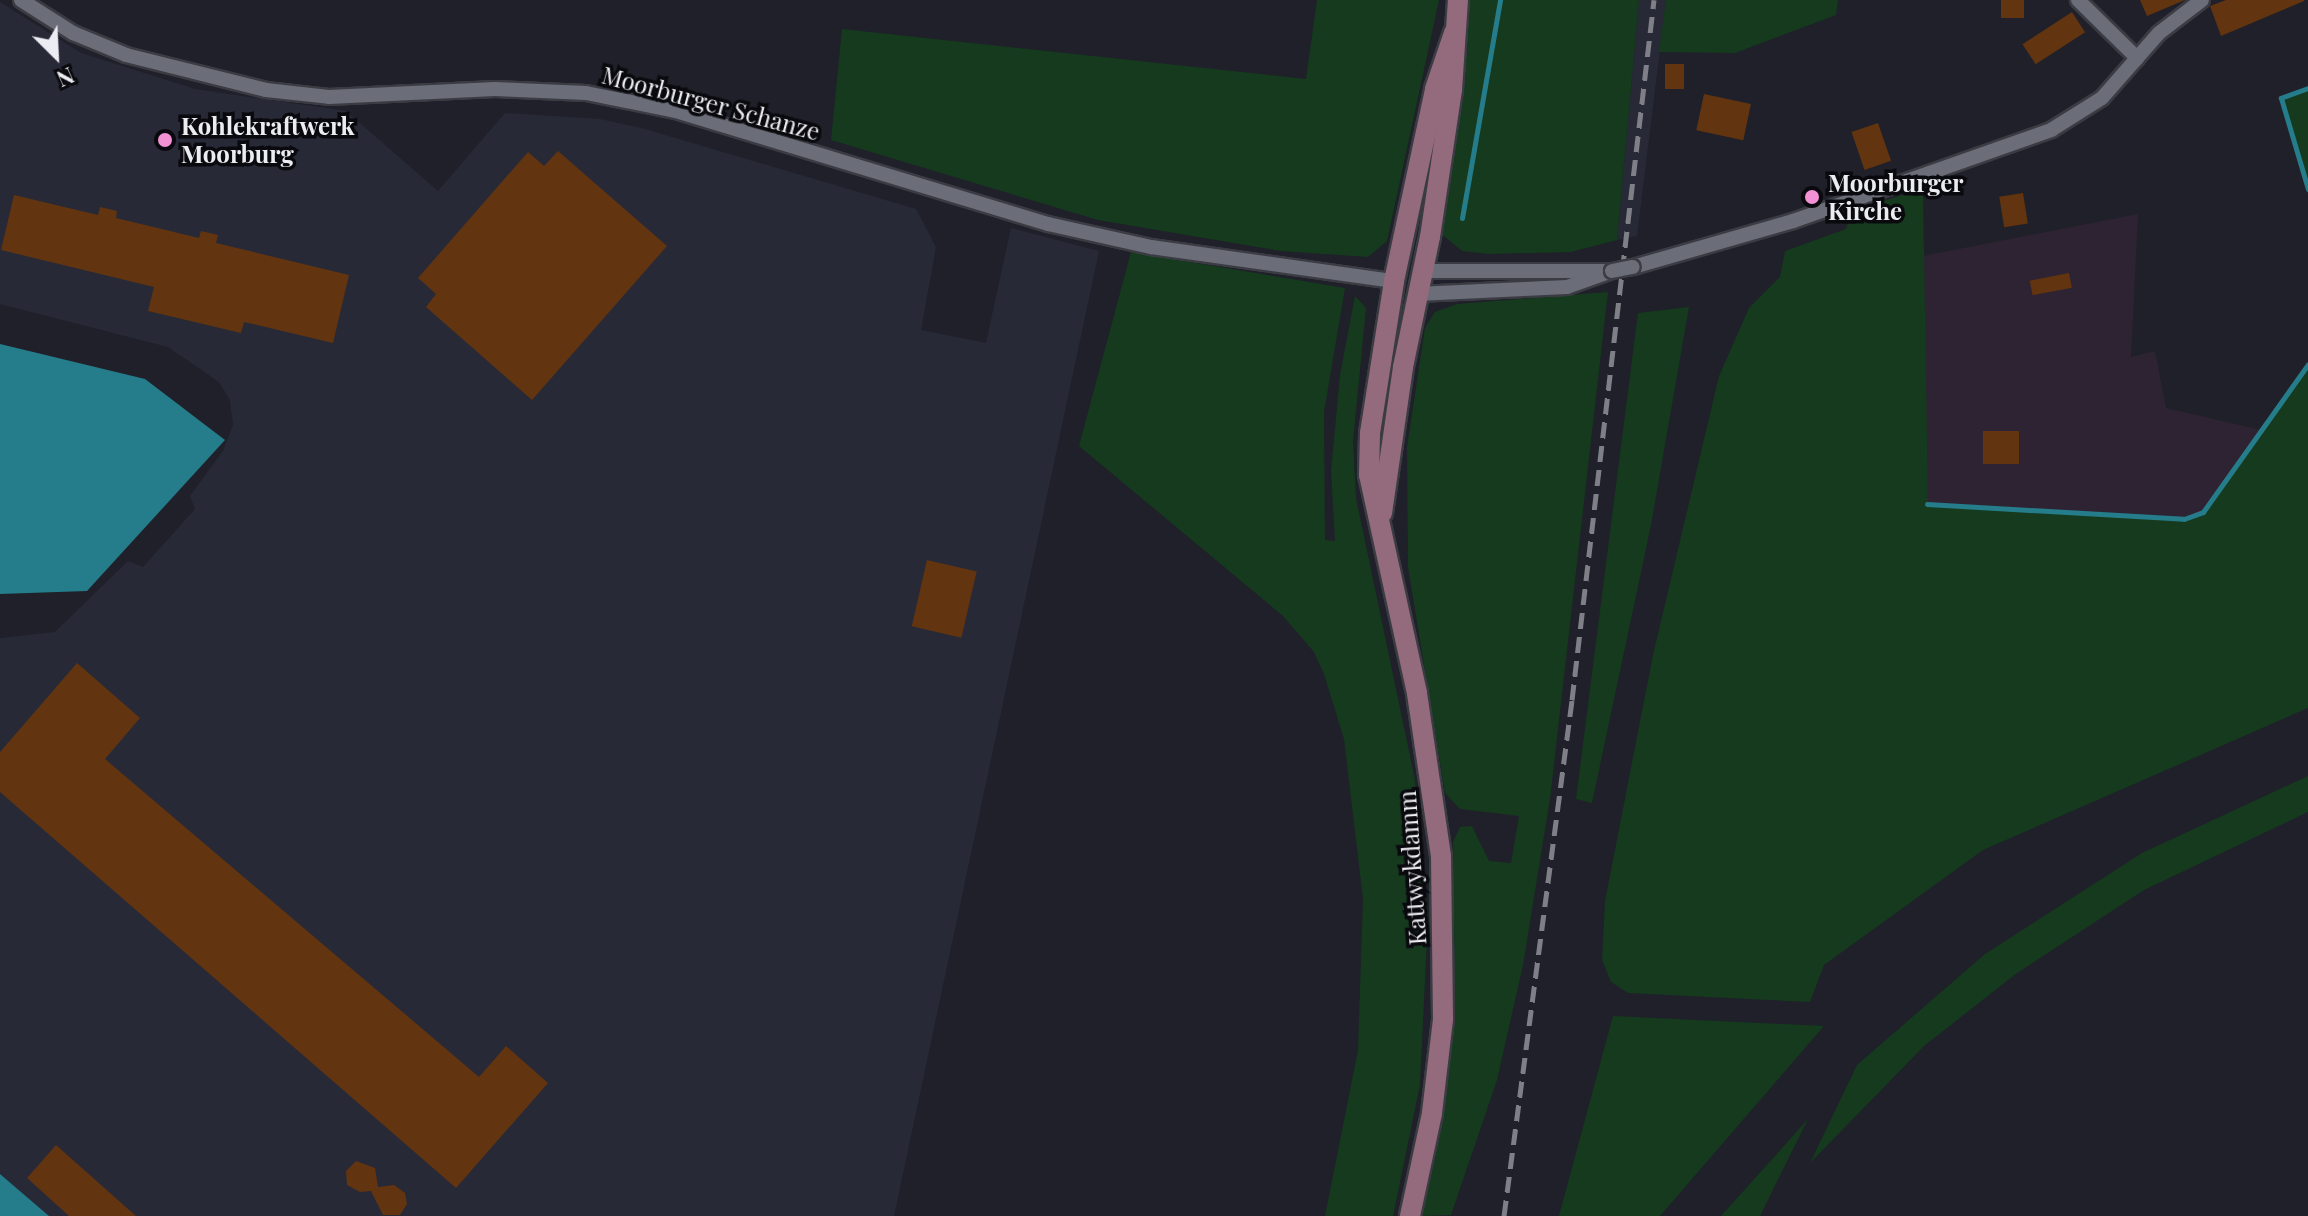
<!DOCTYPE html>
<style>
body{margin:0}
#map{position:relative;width:2308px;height:1216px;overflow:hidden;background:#1f2029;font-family:"Playfair Display",serif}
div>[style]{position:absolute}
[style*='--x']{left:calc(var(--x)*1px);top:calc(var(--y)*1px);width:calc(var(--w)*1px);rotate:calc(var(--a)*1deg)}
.commercial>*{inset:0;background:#2e2332}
.built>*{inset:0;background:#272937}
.green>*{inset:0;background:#153a1e}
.water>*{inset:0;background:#257c8a}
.stream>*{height:5px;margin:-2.5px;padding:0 2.5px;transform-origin:2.5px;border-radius:2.5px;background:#257c8a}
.building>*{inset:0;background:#62340f;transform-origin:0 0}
.roads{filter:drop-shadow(2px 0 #3b3c43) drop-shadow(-2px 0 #3b3c43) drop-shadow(0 2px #3b3c43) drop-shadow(0 -2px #3b3c43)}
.street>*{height:14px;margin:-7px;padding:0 7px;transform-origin:7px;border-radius:7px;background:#6b6d78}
.secondary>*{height:20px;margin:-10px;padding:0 10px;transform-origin:10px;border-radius:10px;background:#946b7d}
.rail>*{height:5px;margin-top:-2.5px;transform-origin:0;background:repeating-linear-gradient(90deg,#7e7f87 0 16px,transparent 0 24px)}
.bridges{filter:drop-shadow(2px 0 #3b3c43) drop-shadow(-2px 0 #3b3c43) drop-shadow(0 2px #3b3c43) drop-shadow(0 -2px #3b3c43)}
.street-bridge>*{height:14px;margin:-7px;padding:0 7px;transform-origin:7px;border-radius:7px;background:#6b6d78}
.dots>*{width:22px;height:22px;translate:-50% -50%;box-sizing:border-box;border:4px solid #0a0a0e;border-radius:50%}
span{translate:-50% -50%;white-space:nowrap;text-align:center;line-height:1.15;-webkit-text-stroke:7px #0a0a0e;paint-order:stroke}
.street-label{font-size:24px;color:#ecedf3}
.poi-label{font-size:24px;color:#ecedf3;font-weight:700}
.left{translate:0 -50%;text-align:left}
.north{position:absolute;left:16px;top:16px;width:80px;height:80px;-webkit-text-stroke:6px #0a0a0e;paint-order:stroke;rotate:156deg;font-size:22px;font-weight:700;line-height:32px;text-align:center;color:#ecedf3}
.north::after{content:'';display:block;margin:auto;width:28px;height:36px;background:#ecedf3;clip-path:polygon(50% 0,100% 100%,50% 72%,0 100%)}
</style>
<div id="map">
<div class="commercial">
<i style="clip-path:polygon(2138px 214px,2131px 357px,2155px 351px,2166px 408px,2261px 430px,2203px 512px,2184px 519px,1927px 504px,1923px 256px)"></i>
</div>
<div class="built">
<i style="clip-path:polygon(1639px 0,1666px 0,1637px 236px,1617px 240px)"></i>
<i style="clip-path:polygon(0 2px,81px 53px,195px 89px,346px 111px,438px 191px,505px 113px,600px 119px,645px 129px,916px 209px,936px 247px,921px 330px,986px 343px,1011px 228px,1099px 251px,894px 1216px,49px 1216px,0 1174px,0 638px,55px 632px,128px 561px,143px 567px,195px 509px,190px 496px,223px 451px,233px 425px,230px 400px,219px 382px,168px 347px,0 304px)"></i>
</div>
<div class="green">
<i style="clip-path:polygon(1317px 0,1439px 0,1387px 241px,1368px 257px,1281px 251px,1098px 220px,831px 140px,842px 29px,1306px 79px)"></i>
<i style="clip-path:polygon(1469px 0,1639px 0,1617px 240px,1571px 252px,1489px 254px,1462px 251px,1439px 232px)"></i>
<i style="clip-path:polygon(1666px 0,1838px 0,1836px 15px,1735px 53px,1659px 52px)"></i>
<i style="clip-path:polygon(2308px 88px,2308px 188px,2281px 98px)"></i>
<i style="clip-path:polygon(1923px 189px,1928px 504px,2184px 519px,2203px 511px,2308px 364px,2308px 708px,1983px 850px,1824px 965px,1810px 1002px,1628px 993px,1611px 982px,1602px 960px,1605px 901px,1653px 655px,1719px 376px,1749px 308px,1780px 277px,1785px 251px,1846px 229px,1852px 210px)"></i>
<i style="clip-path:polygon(1131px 252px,1345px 288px,1324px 412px,1325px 540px,1335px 541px,1331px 471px,1340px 375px,1355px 296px,1366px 308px,1353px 441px,1356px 498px,1415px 780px,1428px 918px,1420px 1085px,1393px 1216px,1325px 1216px,1358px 1050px,1363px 899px,1344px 739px,1324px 674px,1314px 652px,1283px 616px,1079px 446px)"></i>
<i style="clip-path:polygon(1608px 292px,1550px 799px,1523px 965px,1497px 1080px,1451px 1215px,1422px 1216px,1436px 1155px,1455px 1004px,1453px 842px,1460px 827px,1472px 826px,1489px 861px,1511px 863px,1519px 816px,1460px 809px,1445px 793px,1408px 567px,1407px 447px,1425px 328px,1435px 312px,1457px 304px)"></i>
<i style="clip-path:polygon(1689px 307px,1651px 525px,1592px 803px,1576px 799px,1638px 313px)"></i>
<i style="clip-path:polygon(2308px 776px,2308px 812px,2144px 890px,2017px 973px,1924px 1046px,1810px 1163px,1857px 1065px,1985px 954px,2142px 853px)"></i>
<i style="clip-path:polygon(1613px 1016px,1824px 1026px,1660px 1216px,1559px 1216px)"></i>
<i style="clip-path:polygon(1808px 1119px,1760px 1216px,1721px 1216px)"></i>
</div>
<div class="water">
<i style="clip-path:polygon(0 344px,145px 379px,225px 440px,87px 591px,0 594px)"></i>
<i style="clip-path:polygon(0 1174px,49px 1216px,0 1216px)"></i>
</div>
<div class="stream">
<i style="--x:2308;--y:88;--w:29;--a:160"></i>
<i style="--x:2281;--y:98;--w:95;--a:73.5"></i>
<i style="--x:1462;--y:218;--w:221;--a:-80.1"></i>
<i style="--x:1927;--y:504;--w:257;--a:3.3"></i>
<i style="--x:2184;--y:519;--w:20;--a:-20"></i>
<i style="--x:2203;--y:512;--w:181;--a:-54.6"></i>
</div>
<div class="building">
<i style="left:2001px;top:0;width:23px;height:18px"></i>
<i style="clip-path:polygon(2140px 0,2185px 0,2147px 16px)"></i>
<i style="clip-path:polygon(2226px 0,2304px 0,2304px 1px,2221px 36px,2210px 6px)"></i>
<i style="left:2072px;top:12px;width:24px;height:59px;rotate:57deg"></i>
<i style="left:1665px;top:64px;width:19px;height:25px"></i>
<i style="left:1704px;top:94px;width:48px;height:37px;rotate:12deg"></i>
<i style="left:1878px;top:123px;width:40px;height:28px;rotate:71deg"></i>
<i style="clip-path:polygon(558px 151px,667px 246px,532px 400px,426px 307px,436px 294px,418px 278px,528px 152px,544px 166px)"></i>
<i style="left:2023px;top:193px;width:31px;height:24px;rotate:81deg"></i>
<i style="clip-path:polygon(14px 195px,98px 215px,100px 207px,117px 211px,116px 218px,199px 238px,201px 231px,218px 235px,216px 243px,349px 275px,333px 343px,244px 322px,241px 333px,148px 311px,154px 287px,1px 250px)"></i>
<i style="left:2069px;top:273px;width:15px;height:40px;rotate:79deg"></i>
<i style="left:1983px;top:431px;width:36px;height:33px"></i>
<i style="left:927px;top:560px;width:51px;height:68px;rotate:13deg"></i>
<i style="clip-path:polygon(77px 663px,140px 718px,105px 759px,479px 1077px,506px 1046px,548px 1083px,456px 1188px,0 792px,0 752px)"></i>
<i style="clip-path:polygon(56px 1145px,136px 1216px,69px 1216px,27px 1178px)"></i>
<i style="clip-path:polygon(356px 1161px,375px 1168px,378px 1187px,394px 1185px,405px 1193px,407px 1204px,400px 1215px,383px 1215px,371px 1191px,360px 1192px,347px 1185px,346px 1171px)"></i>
</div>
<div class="roads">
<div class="street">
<i style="--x:21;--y:0;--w:62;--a:32.4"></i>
<i style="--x:73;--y:33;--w:57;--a:22.5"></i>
<i style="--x:126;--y:55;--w:144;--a:14"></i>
<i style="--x:266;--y:90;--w:63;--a:6.3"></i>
<i style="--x:329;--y:97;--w:166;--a:-2.8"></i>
<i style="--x:495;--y:89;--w:91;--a:2.5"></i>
<i style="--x:586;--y:93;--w:92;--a:11.3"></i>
<i style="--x:676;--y:111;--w:389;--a:16.9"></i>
<i style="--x:1048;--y:224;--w:106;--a:12.6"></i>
<i style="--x:1151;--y:247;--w:245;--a:8"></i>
<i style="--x:2078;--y:0;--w:83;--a:44.5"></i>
<i style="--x:1633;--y:267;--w:166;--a:-16"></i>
<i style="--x:1793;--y:221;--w:274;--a:-19.4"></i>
<i style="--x:2051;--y:130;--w:60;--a:-32.1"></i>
<i style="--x:2102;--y:98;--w:86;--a:-48.8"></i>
<i style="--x:2159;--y:33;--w:54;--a:-37.5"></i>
<i style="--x:1422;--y:271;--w:182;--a:0"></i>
<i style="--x:1417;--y:294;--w:150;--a:-2.7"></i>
<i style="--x:1567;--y:287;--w:48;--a:-19.6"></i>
</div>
<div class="secondary">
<i style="--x:1382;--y:513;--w:148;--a:-81.8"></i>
<i style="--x:1403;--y:367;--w:133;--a:-78.3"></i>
<i style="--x:1430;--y:237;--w:149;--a:-81.5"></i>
<i style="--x:1452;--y:90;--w:90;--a:-86.2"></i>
<i style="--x:1410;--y:1216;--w:105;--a:-77.9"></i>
<i style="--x:1432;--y:1113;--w:95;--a:-83.3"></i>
<i style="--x:1443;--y:1019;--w:163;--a:-90.7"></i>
<i style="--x:1441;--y:856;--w:165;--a:-98.4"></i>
<i style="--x:1417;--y:693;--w:223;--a:-102.4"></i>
<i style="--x:1369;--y:475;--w:42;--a:-88.6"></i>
<i style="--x:1370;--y:433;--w:154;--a:-81"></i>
<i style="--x:1394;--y:281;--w:196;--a:-77.9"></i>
<i style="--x:1435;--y:89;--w:59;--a:-71.3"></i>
</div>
</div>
<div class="rail">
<i style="--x:1504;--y:1216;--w:520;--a:-82.49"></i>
<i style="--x:1572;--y:700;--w:705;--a:-83.32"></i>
</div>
<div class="bridges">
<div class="street-bridge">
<i style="--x:1612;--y:271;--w:21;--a:-11"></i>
</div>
</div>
<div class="dots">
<i style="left:165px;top:140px;background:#f391d5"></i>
<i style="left:1812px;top:197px;background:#f391d5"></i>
</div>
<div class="street-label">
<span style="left:711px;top:103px;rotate:15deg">Moorburger Schanze</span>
<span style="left:1412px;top:868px;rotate:-94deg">Kattwykdamm</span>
</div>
<div class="poi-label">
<span class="left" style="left:181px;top:140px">Kohlekraftwerk<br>Moorburg</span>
<span class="left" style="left:1828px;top:197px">Moorburger<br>Kirche</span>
</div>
<div class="north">N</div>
</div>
